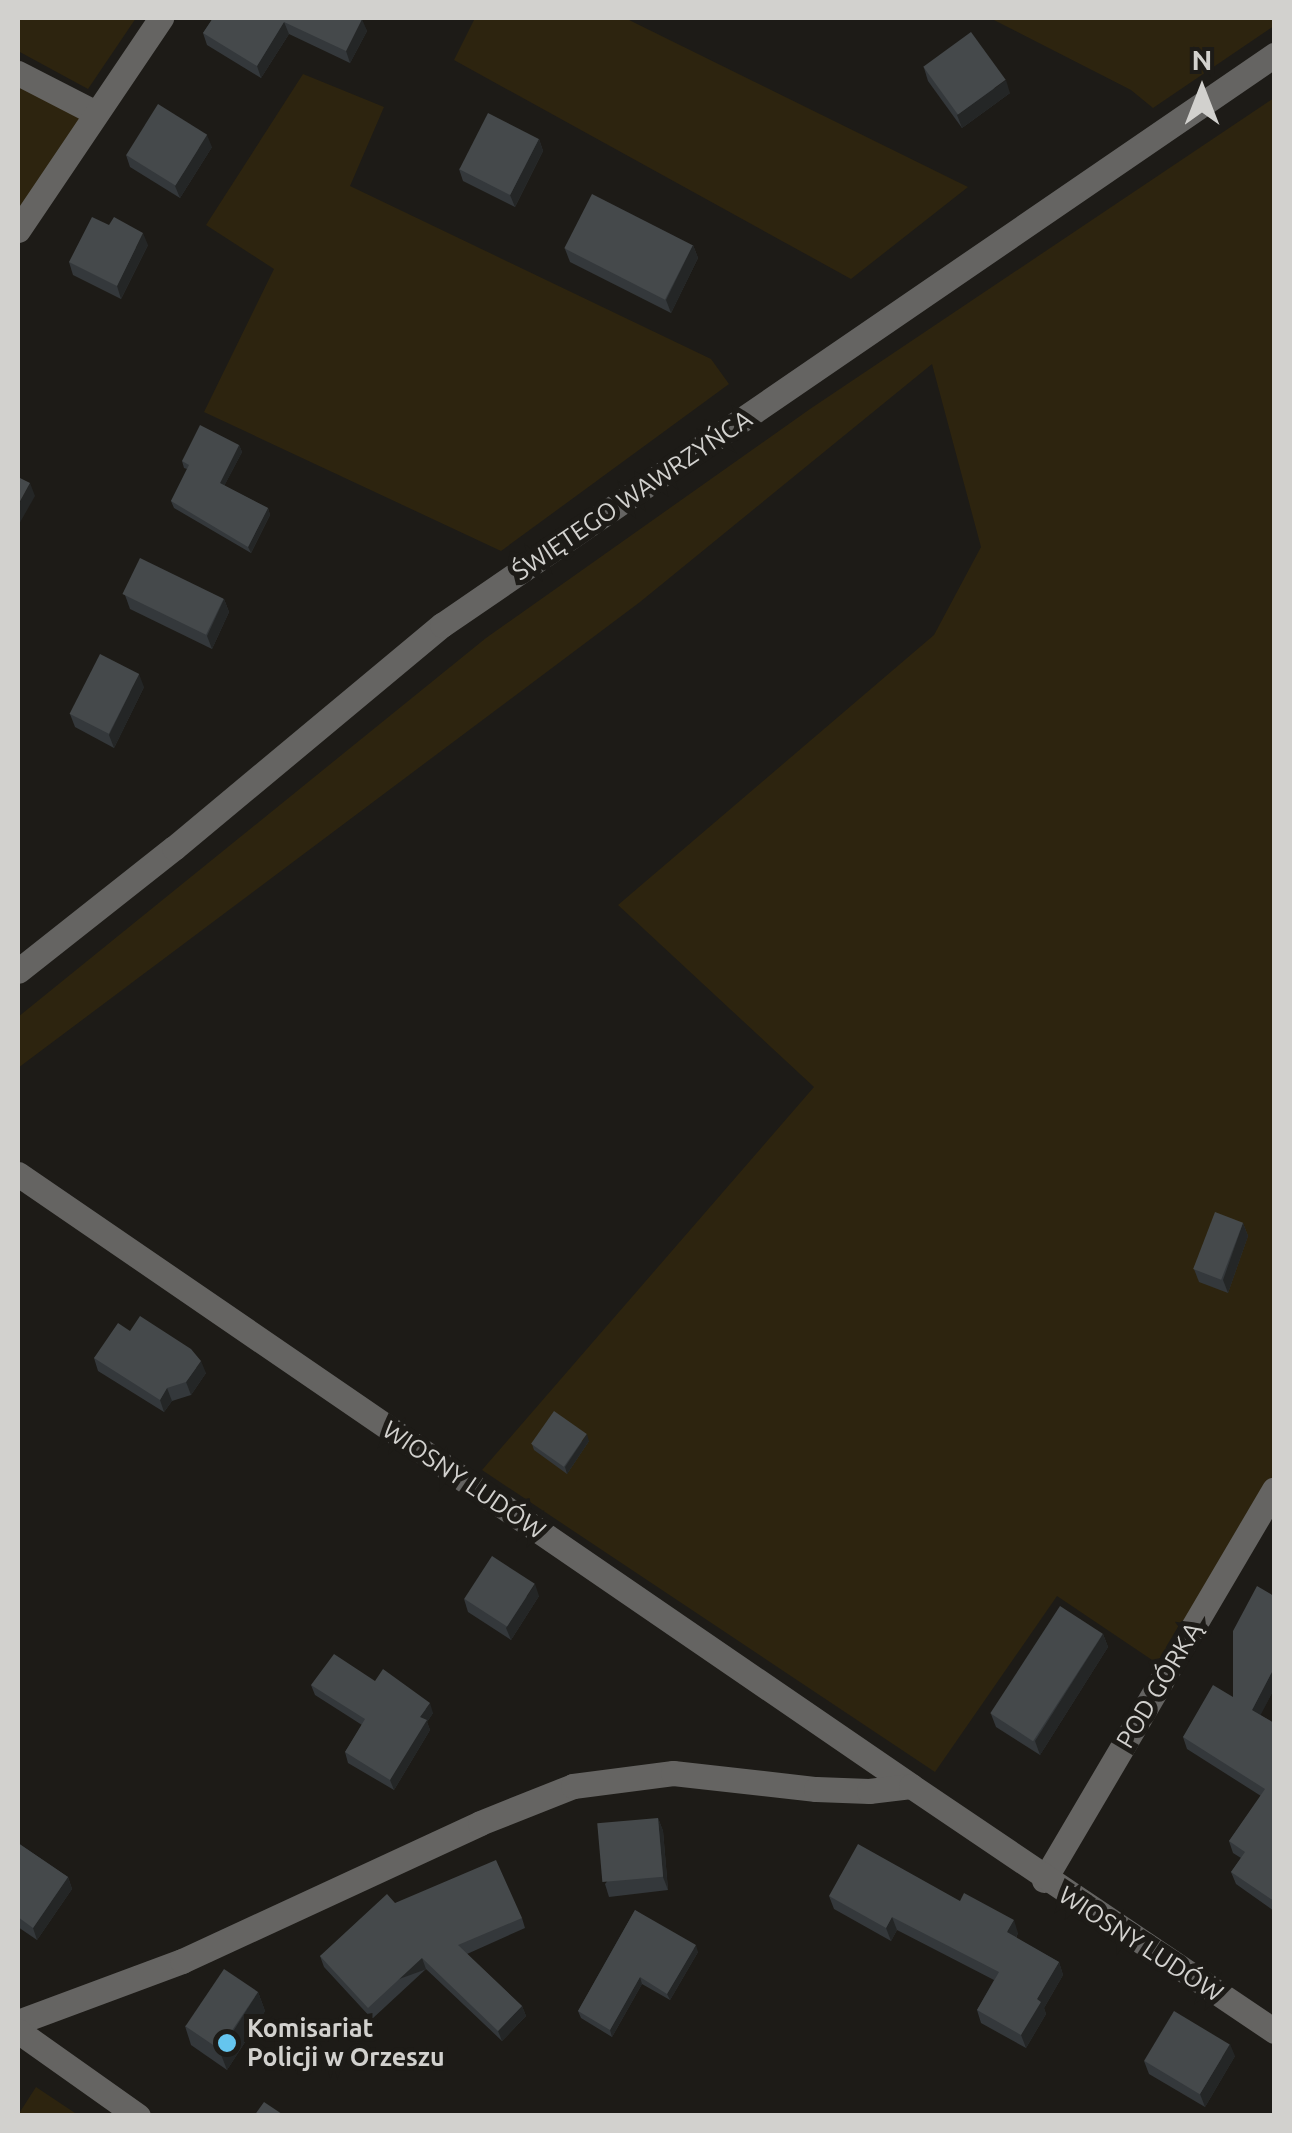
<!DOCTYPE html>
<meta charset="utf-8">
<style>
body{margin:0}
#map{position:relative;width:1292px;height:2133px;overflow:hidden;background:#1d1b17;font-family:Ubuntu,sans-serif}
div>[style]{position:absolute}
[style*='--x']{left:calc(var(--x)*1px);top:calc(var(--y)*1px);width:calc(var(--w)*1px);rotate:calc(var(--a)*1deg)}
.green>*{inset:0;background:#2d240f}
.minor>*{height:25px;margin:-12.5px;padding:0 12.5px;transform-origin:12.5px;border-radius:12.5px;background:#656462}
.wall>*{inset:0;background:#34383b}
.shaded-wall>*{inset:0;background:#242626;transform-origin:0 0}
.building>*{inset:0;background:#45494b;transform-origin:0 0}
.dots>*{width:28px;height:28px;translate:-50% -50%;box-sizing:border-box;border:5px solid #1d1b17;border-radius:50%}
span{translate:-50% -50%;white-space:nowrap;text-align:center;line-height:1.15;-webkit-text-stroke:10px #1d1b17;paint-order:stroke}
.street-label{font-size:25px;color:#d2d1ce}
.poi-label{font-size:25px;color:#d2d1ce;font-weight:700}
.left{translate:0 -50%;text-align:left}
.frame{position:absolute;inset:0;border:20px solid #d2d1ce;pointer-events:none}
.north{position:absolute;left:1152px;top:40px;width:100px;height:100px;-webkit-text-stroke:8px #1d1b17;paint-order:stroke;rotate:0deg;font-size:28px;font-weight:700;line-height:40px;text-align:center;color:#d2d1ce}
.north::after{content:'';display:block;margin:auto;width:35px;height:45px;background:#d2d1ce;clip-path:polygon(50% 0,100% 100%,50% 72%,0 100%)}
</style>
<div id="map">
<div class="green">
<i style="clip-path:polygon(18px 18px,136px 18px,88px 89px,18px 51px)"></i>
<i style="clip-path:polygon(475px 18px,625px 18px,968px 187px,851px 279px,454px 60px)"></i>
<i style="clip-path:polygon(990px 18px,1274px 18px,1274px 26px,1153px 108px,1131px 90px)"></i>
<i style="clip-path:polygon(18px 73px,94px 112px,18px 218px)"></i>
<i style="clip-path:polygon(303px 74px,384px 107px,350px 186px,711px 359px,729px 384px,501px 551px,204px 412px,274px 269px,206px 225px)"></i>
<i style="clip-path:polygon(1274px 98px,1274px 1490px,1158px 1664px,1057px 1596px,935px 1772px,482px 1470px,814px 1087px,618px 905px,934px 635px,981px 547px,932px 364px,640px 602px,18px 1068px,18px 1017px,486px 638px,810px 409px)"></i>
<i style="clip-path:polygon(36px 2087px,78px 2115px,18px 2115px)"></i>
</div>
<div class="minor">
<i style="--x:18;--y:73;--w:85;--a:27.2"></i>
<i style="--x:18;--y:230;--w:256;--a:-56"></i>
<i style="--x:18;--y:971;--w:199;--a:-38.3"></i>
<i style="--x:174;--y:848;--w:349;--a:-39.8"></i>
<i style="--x:442;--y:625;--w:1009;--a:-34.41"></i>
<i style="--x:18;--y:1174;--w:1083;--a:34.42"></i>
<i style="--x:1044;--y:1880;--w:453;--a:-59.5"></i>
<i style="--x:18;--y:2022;--w:175;--a:-20.4"></i>
<i style="--x:182;--y:1961;--w:328;--a:-24.8"></i>
<i style="--x:480;--y:1823;--w:100;--a:-21.7"></i>
<i style="--x:573;--y:1786;--w:101;--a:-7.4"></i>
<i style="--x:673;--y:1773;--w:144;--a:6.4"></i>
<i style="--x:816;--y:1789;--w:53;--a:2.2"></i>
<i style="--x:869;--y:1791;--w:42;--a:-6.8"></i>
<i style="--x:911;--y:1786;--w:438;--a:34"></i>
<i style="--x:18;--y:2031;--w:147;--a:35.3"></i>
</div>
<div class="wall">
<i style="clip-path:polygon(213px 18px,360px 18px,367px 31px,350px 63px,289px 34px,261px 78px,207px 45px,203px 33px)"></i>
<i style="clip-path:polygon(924px 68px,1010px 93px,962px 128px,928px 81px)"></i>
<i style="clip-path:polygon(539px 139px,543px 151px,515px 207px,463px 181px,459px 169px)"></i>
<i style="clip-path:polygon(212px 147px,180px 198px,130px 167px,126px 155px)"></i>
<i style="clip-path:polygon(148px 245px,121px 299px,73px 275px,69px 262px)"></i>
<i style="clip-path:polygon(693px 245px,698px 258px,671px 313px,570px 262px,565px 249px)"></i>
<i style="clip-path:polygon(239px 445px,242px 452px,224px 486px,268px 508px,270px 515px,251px 553px,174px 508px,171px 501px,187px 469px,184px 468px,182px 461px)"></i>
<i style="clip-path:polygon(125px 595px,224px 599px,229px 612px,212px 649px,130px 609px)"></i>
<i style="clip-path:polygon(144px 687px,114px 748px,75px 727px,70px 714px)"></i>
<i style="clip-path:polygon(1243px 1223px,1248px 1236px,1228px 1293px,1199px 1282px,1194px 1269px)"></i>
<i style="clip-path:polygon(130px 1331px,206px 1373px,191px 1395px,172px 1401px,164px 1412px,98px 1371px,94px 1358px)"></i>
<i style="clip-path:polygon(589px 1441px,567px 1474px,534px 1450px,532px 1444px)"></i>
<i style="clip-path:polygon(539px 1596px,511px 1640px,468px 1612px,464px 1599px)"></i>
<i style="clip-path:polygon(1274px 1596px,1274px 1689px,1260px 1715px,1274px 1723px,1274px 1911px,1236px 1884px,1231px 1872px,1241px 1858px,1233px 1853px,1229px 1841px,1261px 1796px,1187px 1749px,1183px 1737px,1233px 1697px)"></i>
<i style="clip-path:polygon(1103px 1634px,1108px 1647px,1040px 1755px,996px 1727px,991px 1714px)"></i>
<i style="clip-path:polygon(375px 1681px,433px 1713px,427px 1722px,430px 1730px,394px 1790px,348px 1763px,345px 1752px,362px 1725px,315px 1695px,311px 1685px)"></i>
<i style="clip-path:polygon(658px 1818px,663px 1831px,668px 1890px,609px 1897px,605px 1884px)"></i>
<i style="clip-path:polygon(18px 1843px,68px 1877px,72px 1889px,37px 1940px,18px 1927px)"></i>
<i style="clip-path:polygon(829px 1896px,1018px 1933px,1016px 1938px,1059px 1962px,1063px 1975px,1044px 2008px,1046px 2014px,1026px 2048px,981px 2023px,977px 2010px,994px 1980px,897px 1930px,891px 1941px,834px 1909px)"></i>
<i style="clip-path:polygon(395px 1903px,522px 1918px,525px 1928px,467px 1954px,522px 2006px,526px 2016px,502px 2041px,426px 1969px,372px 2019px,324px 1967px,320px 1956px)"></i>
<i style="clip-path:polygon(635px 1910px,698px 1952px,670px 2000px,642px 1984px,612px 2037px,581px 2018px,578px 2011px)"></i>
<i style="clip-path:polygon(258px 1992px,265px 2011px,227px 2070px,191px 2045px,185px 2026px)"></i>
<i style="clip-path:polygon(1235px 2056px,1205px 2107px,1149px 2074px,1144px 2061px)"></i>
</div>
<div class="shaded-wall">
<i style="clip-path:polygon(362px 19px,367px 31px,350px 63px,346px 51px)"></i>
<i style="clip-path:polygon(284px 22px,289px 34px,261px 78px,257px 66px)"></i>
<i style="clip-path:polygon(1006px 80px,1010px 93px,962px 128px,957px 115px)"></i>
<i style="clip-path:polygon(207px 135px,212px 147px,180px 198px,175px 186px)"></i>
<i style="clip-path:polygon(539px 139px,543px 151px,515px 207px,510px 195px)"></i>
<i style="clip-path:polygon(143px 233px,148px 245px,121px 299px,117px 286px)"></i>
<i style="clip-path:polygon(693px 245px,698px 258px,671px 313px,666px 300px)"></i>
<i style="clip-path:polygon(239px 445px,242px 452px,222px 490px,220px 483px)"></i>
<i style="clip-path:polygon(30px 483px,35px 496px,18px 526px,18px 505px)"></i>
<i style="clip-path:polygon(268px 508px,270px 515px,251px 553px,248px 547px)"></i>
<i style="clip-path:polygon(224px 599px,229px 612px,212px 649px,207px 636px)"></i>
<i style="clip-path:polygon(139px 674px,144px 687px,114px 748px,109px 735px)"></i>
<i style="clip-path:polygon(1243px 1223px,1248px 1236px,1228px 1293px,1223px 1280px)"></i>
<i style="clip-path:polygon(201px 1361px,206px 1373px,191px 1395px,186px 1382px)"></i>
<i style="clip-path:polygon(167px 1388px,172px 1401px,164px 1412px,160px 1400px)"></i>
<i style="clip-path:polygon(587px 1434px,589px 1441px,567px 1474px,565px 1467px)"></i>
<i style="clip-path:polygon(535px 1584px,539px 1596px,511px 1640px,506px 1628px)"></i>
<i style="clip-path:polygon(1103px 1634px,1108px 1647px,1040px 1755px,1035px 1741px)"></i>
<i style="clip-path:polygon(1274px 1668px,1274px 1689px,1257px 1722px,1252px 1710px)"></i>
<i style="clip-path:polygon(430px 1703px,433px 1713px,427px 1722px,430px 1730px,394px 1790px,390px 1780px,420px 1717px)"></i>
<i style="clip-path:polygon(658px 1818px,663px 1831px,668px 1890px,663px 1877px)"></i>
<i style="clip-path:polygon(68px 1877px,72px 1889px,37px 1940px,33px 1928px)"></i>
<i style="clip-path:polygon(892px 1917px,897px 1930px,891px 1941px,886px 1928px)"></i>
<i style="clip-path:polygon(1014px 1920px,1018px 1933px,1012px 1945px,1007px 1932px)"></i>
<i style="clip-path:polygon(696px 1945px,698px 1952px,670px 2000px,667px 1994px)"></i>
<i style="left:422px;top:1958px;width:12px;height:74px;rotate:70deg"></i>
<i style="clip-path:polygon(1059px 1962px,1063px 1975px,1044px 2008px,1046px 2014px,1026px 2048px,1021px 2035px,1037px 1999px)"></i>
<i style="clip-path:polygon(640px 1977px,642px 1984px,612px 2037px,610px 2030px)"></i>
<i style="clip-path:polygon(258px 1992px,265px 2011px,227px 2070px,220px 2052px)"></i>
<i style="clip-path:polygon(522px 2006px,526px 2016px,502px 2041px,498px 2031px)"></i>
<i style="clip-path:polygon(1230px 2044px,1235px 2056px,1205px 2107px,1200px 2094px)"></i>
</div>
<div class="building">
<i style="clip-path:polygon(213px 18px,360px 18px,362px 19px,346px 51px,284px 22px,257px 66px,203px 33px)"></i>
<i style="left:971px;top:32px;width:59px;height:59px;rotate:54deg"></i>
<i style="left:158px;top:104px;width:58px;height:60px;rotate:32deg"></i>
<i style="left:488px;top:113px;width:57px;height:63px;rotate:27deg"></i>
<i style="left:592px;top:194px;width:113px;height:61px;rotate:27deg"></i>
<i style="clip-path:polygon(92px 217px,109px 225px,114px 217px,143px 233px,117px 286px,69px 262px)"></i>
<i style="clip-path:polygon(200px 425px,239px 445px,220px 483px,268px 508px,248px 547px,171px 501px,189px 465px,182px 461px)"></i>
<i style="clip-path:polygon(18px 477px,30px 483px,18px 505px)"></i>
<i style="left:140px;top:558px;width:93px;height:40px;rotate:26deg"></i>
<i style="left:100px;top:654px;width:44px;height:67px;rotate:27deg"></i>
<i style="left:1215px;top:1212px;width:30px;height:61px;rotate:21deg"></i>
<i style="clip-path:polygon(140px 1316px,191px 1349px,201px 1361px,186px 1382px,167px 1388px,160px 1400px,94px 1358px,118px 1323px,130px 1331px)"></i>
<i style="left:554px;top:1411px;width:40px;height:40px;rotate:35deg"></i>
<i style="left:492px;top:1556px;width:51px;height:51px;rotate:33deg"></i>
<i style="clip-path:polygon(1257px 1586px,1274px 1596px,1274px 1668px,1252px 1710px,1274px 1723px,1274px 1901px,1231px 1872px,1245px 1852px,1229px 1841px,1265px 1789px,1183px 1737px,1213px 1685px,1233px 1697px,1233px 1631px)"></i>
<i style="left:1060px;top:1606px;width:51px;height:128px;rotate:33deg"></i>
<i style="clip-path:polygon(334px 1654px,375px 1681px,383px 1669px,430px 1703px,420px 1717px,427px 1720px,390px 1780px,345px 1752px,365px 1719px,311px 1685px)"></i>
<i style="left:658px;top:1818px;width:59px;height:61px;rotate:85deg"></i>
<i style="clip-path:polygon(18px 1843px,68px 1877px,33px 1928px,18px 1917px)"></i>
<i style="clip-path:polygon(858px 1844px,960px 1901px,964px 1893px,1014px 1920px,1007px 1932px,1059px 1962px,1037px 1999px,1041px 2002px,1021px 2035px,977px 2010px,999px 1972px,892px 1917px,886px 1928px,829px 1896px)"></i>
<i style="clip-path:polygon(496px 1860px,522px 1918px,458px 1945px,522px 2006px,498px 2031px,422px 1958px,368px 2008px,320px 1956px,387px 1894px,395px 1903px)"></i>
<i style="clip-path:polygon(635px 1910px,696px 1945px,667px 1994px,640px 1977px,610px 2030px,578px 2011px)"></i>
<i style="left:224px;top:1969px;width:41px;height:69px;rotate:34deg"></i>
<i style="left:1174px;top:2011px;width:65px;height:58px;rotate:31deg"></i>
<i style="clip-path:polygon(264px 2102px,285px 2116px,254px 2116px)"></i>
</div>
<div class="dots">
<i style="left:227px;top:2043px;background:#65c5ee"></i>
</div>
<div class="street-label">
<span style="left:632px;top:495px;rotate:-34deg">ŚWIĘTEGO WAWRZYŃCA</span>
<span style="left:464px;top:1480px;rotate:34deg">WIOSNY LUDÓW</span>
<span style="left:1159px;top:1685px;rotate:-59deg">POD GÓRKĄ</span>
<span style="left:1141px;top:1944px;rotate:33deg">WIOSNY LUDÓW</span>
</div>
<div class="poi-label">
<span class="left" style="left:247px;top:2043px">Komisariat<br>Policji w Orzeszu</span>
</div>
<div class="frame"></div>
<div class="north">N</div>
</div>
